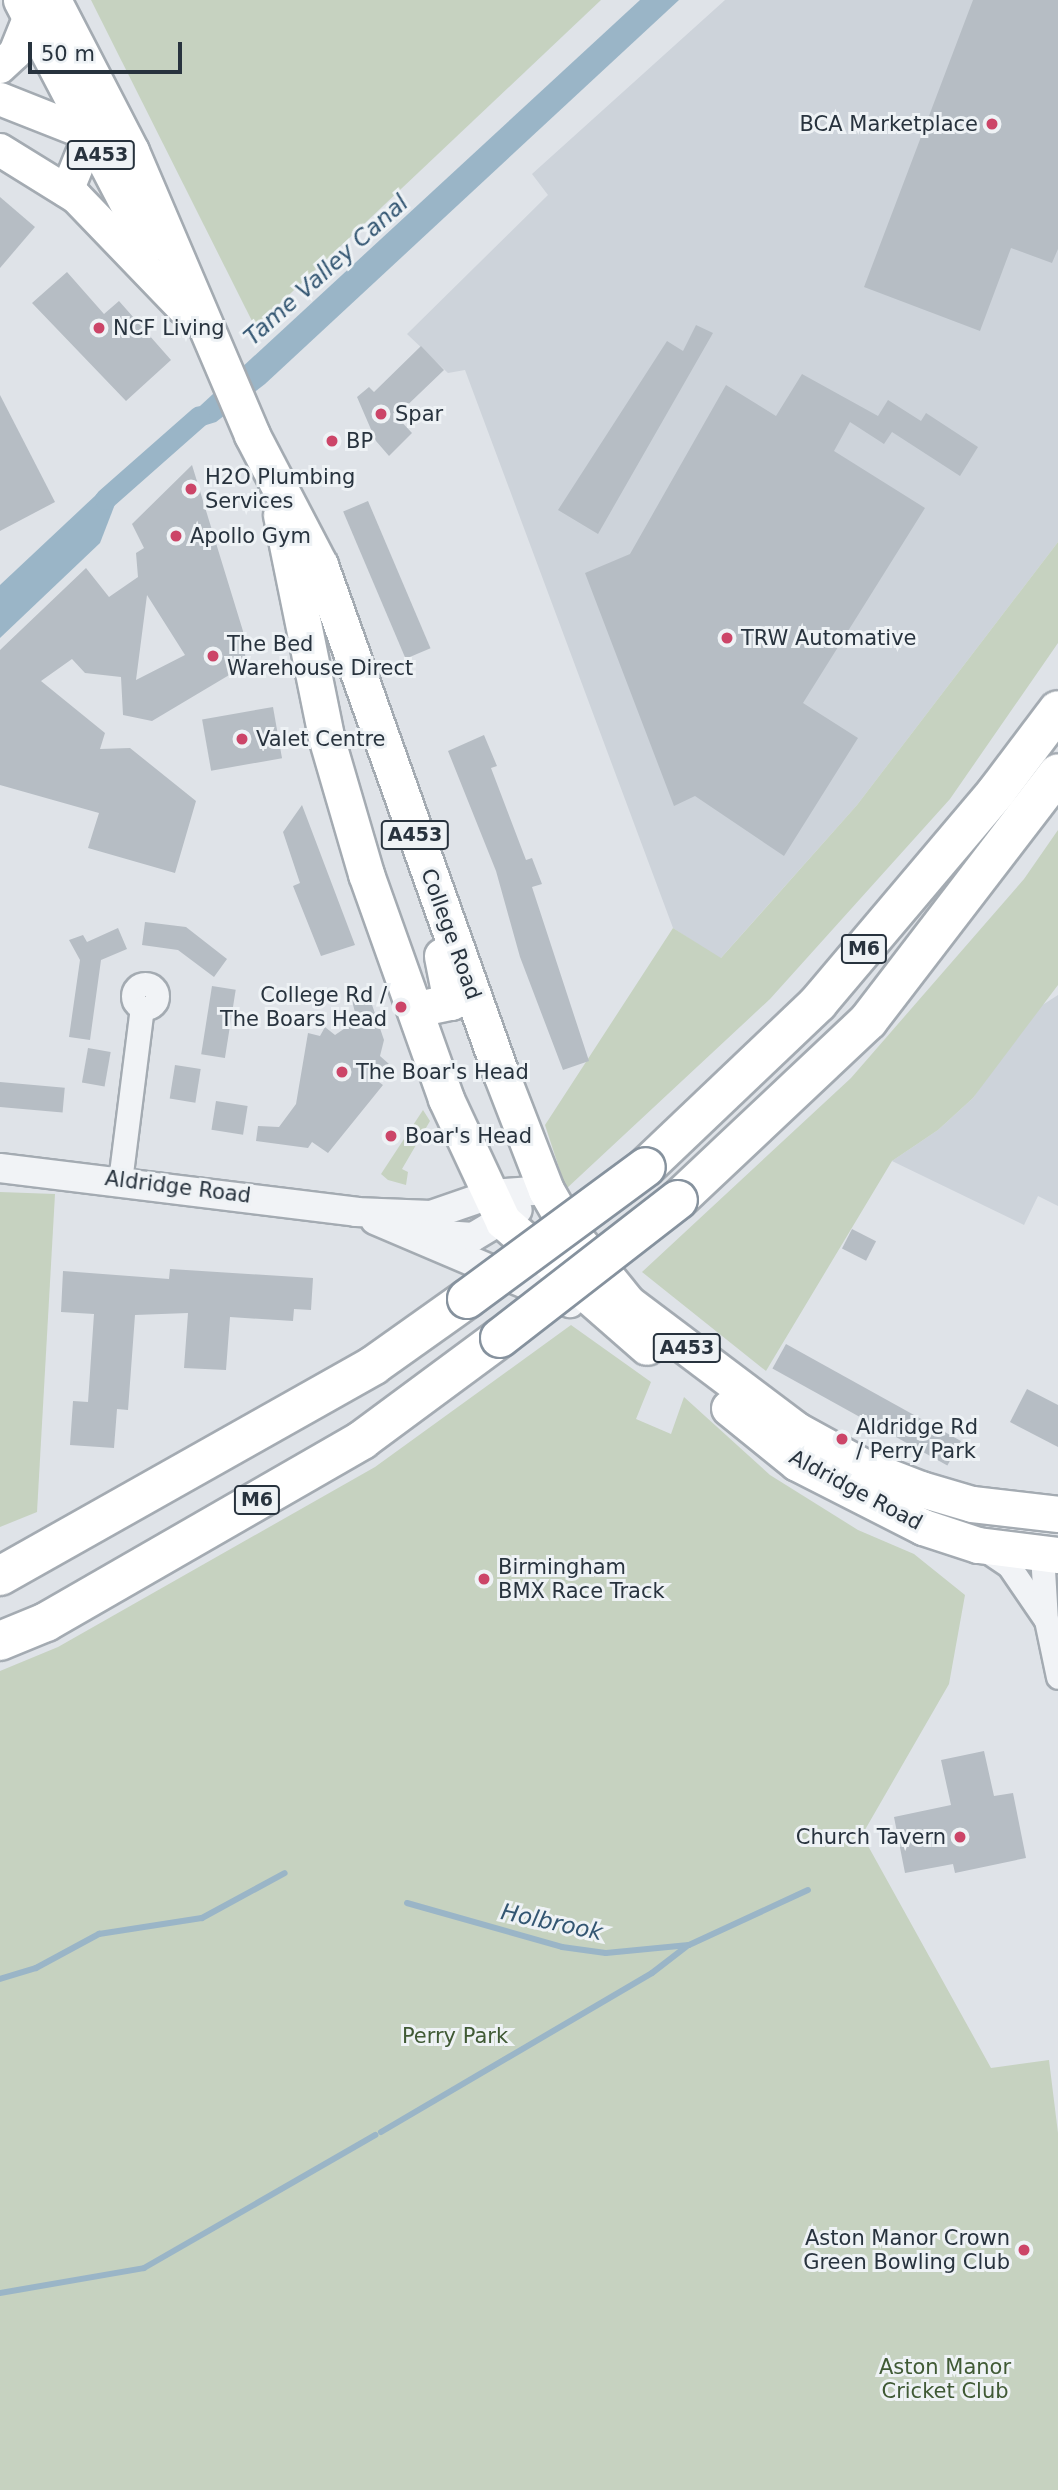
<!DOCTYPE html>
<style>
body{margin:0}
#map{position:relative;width:1058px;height:2490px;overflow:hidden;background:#dfe3e8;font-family:"DejaVu Sans",sans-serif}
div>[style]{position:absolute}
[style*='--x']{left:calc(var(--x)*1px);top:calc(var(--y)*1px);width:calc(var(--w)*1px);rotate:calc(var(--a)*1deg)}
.built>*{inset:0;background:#cdd3da}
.green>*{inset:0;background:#c6d2c0}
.water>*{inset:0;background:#9ab5c7}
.stream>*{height:6px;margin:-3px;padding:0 3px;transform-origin:3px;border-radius:3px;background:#9ab5c7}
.canal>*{height:21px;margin:-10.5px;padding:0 10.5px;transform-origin:10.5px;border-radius:10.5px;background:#9ab5c7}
.building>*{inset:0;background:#b6bdc4;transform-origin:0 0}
.roads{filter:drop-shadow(2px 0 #a4abb2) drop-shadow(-2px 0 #a4abb2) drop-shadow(0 2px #a4abb2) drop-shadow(0 -2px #a4abb2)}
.minor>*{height:23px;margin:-11.5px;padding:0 11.5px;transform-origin:11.5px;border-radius:11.5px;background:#f1f3f6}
.minor>.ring{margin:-11.5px;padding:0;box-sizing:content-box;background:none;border:23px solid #f1f3f6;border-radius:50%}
.tertiary>*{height:28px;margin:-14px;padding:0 14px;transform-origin:14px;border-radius:14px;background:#f1f3f6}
.secondary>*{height:32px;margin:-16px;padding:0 16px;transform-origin:16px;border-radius:16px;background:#fff}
.primary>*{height:35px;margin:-17.5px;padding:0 17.5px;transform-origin:17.5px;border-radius:17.5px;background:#fff}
.motorway>*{height:38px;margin:-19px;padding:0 19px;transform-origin:19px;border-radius:19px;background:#fff}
.bridges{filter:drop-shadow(2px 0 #86929e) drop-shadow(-2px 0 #86929e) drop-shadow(0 2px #86929e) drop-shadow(0 -2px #86929e)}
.motorway-bridge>*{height:38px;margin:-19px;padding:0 19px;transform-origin:19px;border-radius:19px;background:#fff}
.dots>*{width:19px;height:19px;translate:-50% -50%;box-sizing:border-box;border:4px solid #eef2f5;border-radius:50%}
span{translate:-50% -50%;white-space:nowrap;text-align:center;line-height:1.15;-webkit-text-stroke:6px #eef2f5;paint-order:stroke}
.shield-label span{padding:2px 5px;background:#eef2f5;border:2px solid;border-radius:5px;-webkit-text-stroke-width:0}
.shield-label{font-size:19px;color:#28333e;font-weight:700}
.poi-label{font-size:21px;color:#28333e}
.right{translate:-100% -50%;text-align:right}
.left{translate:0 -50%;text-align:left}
.street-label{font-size:21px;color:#28333e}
.park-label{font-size:21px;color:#405a35}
.water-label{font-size:23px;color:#335672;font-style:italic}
.scale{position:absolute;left:28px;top:42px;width:154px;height:32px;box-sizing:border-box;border:4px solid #28333e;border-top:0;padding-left:9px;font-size:21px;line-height:24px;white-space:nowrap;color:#28333e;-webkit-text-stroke:5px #eef2f5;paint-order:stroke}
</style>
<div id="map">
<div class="built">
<i style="clip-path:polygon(725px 0,1058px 0,1058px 542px,857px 805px,720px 959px,673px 928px,465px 370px,448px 373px,407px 334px,548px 195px,532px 174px)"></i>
<i style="clip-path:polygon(1058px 995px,1058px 1206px,1038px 1196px,1024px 1225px,892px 1161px,938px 1130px,973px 1098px,1033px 1011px)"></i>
</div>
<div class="green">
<i style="clip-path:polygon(91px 0,601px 0,255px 327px)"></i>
<i style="clip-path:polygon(1058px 542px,1058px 643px,950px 799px,770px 999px,566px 1189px,545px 1125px,673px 928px,721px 958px,857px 805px)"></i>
<i style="clip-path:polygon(1058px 830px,1058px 985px,973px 1098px,938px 1130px,892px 1161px,766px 1371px,642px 1272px,851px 1078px,1024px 879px)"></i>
<i style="clip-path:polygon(423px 1110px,430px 1121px,402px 1169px,408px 1172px,406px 1185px,388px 1180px,381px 1174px)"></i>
<i style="clip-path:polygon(0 1192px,55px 1194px,37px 1512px,0 1527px)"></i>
<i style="clip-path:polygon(571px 1325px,651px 1382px,636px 1419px,671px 1434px,684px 1397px,770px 1475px,858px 1530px,914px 1554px,965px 1595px,949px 1684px,862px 1835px,991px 2068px,1049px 2060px,1058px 2133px,1058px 2490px,0 2490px,0 1671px,58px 1647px,375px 1467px)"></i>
</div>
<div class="water">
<i style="clip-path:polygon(640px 0,679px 0,265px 384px,216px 422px,177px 434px,200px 406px)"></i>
<i style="clip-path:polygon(124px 481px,100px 543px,0 638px,0 585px,97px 494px)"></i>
</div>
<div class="stream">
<i style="--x:407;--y:1903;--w:161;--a:15.8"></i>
<i style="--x:562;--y:1947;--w:44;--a:7.8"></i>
<i style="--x:606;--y:1953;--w:83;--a:-5.5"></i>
<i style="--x:689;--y:1945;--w:131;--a:-24.8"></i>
<i style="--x:0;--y:1979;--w:38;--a:-17"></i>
<i style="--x:36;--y:1968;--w:72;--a:-28.4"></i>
<i style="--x:99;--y:1934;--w:104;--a:-8.8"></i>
<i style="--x:202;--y:1918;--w:94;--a:-28.5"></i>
<i style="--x:381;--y:2132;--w:314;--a:-30.4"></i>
<i style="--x:652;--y:1973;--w:44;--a:-37.6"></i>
<i style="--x:0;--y:2293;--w:146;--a:-9.8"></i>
<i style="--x:144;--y:2268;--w:267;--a:-29.9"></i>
</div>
<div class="canal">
<i style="--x:105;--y:499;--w:125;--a:-41.4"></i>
</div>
<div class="building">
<i style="clip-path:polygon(973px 0,1058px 0,1058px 249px,1052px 263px,1011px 248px,980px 331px,864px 287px)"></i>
<i style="clip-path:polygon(0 197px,35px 227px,0 268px)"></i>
<i style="clip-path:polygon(67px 272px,104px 314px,119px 301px,171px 360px,126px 401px,32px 303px)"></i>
<i style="clip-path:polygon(696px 325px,713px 333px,598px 534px,558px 510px,667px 341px,683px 351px)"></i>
<i style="clip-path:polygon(421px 346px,444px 370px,396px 416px,412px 433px,389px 456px,376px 441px,357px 397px,369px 387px,374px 392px)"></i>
<i style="clip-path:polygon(802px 374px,878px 416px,888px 400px,921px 421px,926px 413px,978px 447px,960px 476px,892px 432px,884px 444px,850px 422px,834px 451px,925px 508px,803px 703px,858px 738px,784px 856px,695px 796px,674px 806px,585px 573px,630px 554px,726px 385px,776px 416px)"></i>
<i style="clip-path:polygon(0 395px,55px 502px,0 531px)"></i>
<i style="clip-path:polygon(evenodd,192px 465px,243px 631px,246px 665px,152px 721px,123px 715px,121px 677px,85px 673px,72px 659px,41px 681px,105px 733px,100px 749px,130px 748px,196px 801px,175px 873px,88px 848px,99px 813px,0 785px,0 650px,86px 568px,109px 597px,138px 577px,136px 553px,144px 548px,132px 524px,192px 465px,147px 595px,185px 655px,136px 680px,147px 595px)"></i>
<i style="left:368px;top:501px;width:160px;height:27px;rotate:67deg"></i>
<i style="left:273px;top:707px;width:52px;height:72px;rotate:80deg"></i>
<i style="clip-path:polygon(484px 735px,497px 766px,491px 768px,526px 860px,532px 858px,542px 884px,532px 887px,589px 1061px,563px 1070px,520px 957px,496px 871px,448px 751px)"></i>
<i style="clip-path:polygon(302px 805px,355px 945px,321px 956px,293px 886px,300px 883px,283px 832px)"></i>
<i style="clip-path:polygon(145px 922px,186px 927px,227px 959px,214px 977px,178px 950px,142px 945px)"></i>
<i style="clip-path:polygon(118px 928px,127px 949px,101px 960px,90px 1040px,69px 1037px,80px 960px,69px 940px,83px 935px,87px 942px)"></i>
<i style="left:212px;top:986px;width:24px;height:69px;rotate:9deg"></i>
<i style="clip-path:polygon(368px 993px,384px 1040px,380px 1056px,389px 1064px,376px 1080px,383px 1085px,328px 1153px,312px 1142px,308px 1148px,256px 1141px,258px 1126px,279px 1127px,296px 1104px,308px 1033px,320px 1036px,325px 1027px,335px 1035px,357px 1020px,351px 997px)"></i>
<i style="left:88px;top:1048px;width:23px;height:35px;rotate:10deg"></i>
<i style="left:175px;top:1065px;width:26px;height:34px;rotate:9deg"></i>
<i style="left:0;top:1082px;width:65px;height:25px;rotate:5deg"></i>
<i style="left:216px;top:1101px;width:32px;height:29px;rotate:9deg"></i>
<i style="left:852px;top:1229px;width:27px;height:22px;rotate:27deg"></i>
<i style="clip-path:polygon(170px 1269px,313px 1278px,311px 1310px,294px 1309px,293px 1321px,230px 1317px,226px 1370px,184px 1368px,188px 1313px,135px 1315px,128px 1410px,117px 1409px,114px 1448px,70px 1445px,73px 1401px,88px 1402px,94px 1314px,61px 1312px,63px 1271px,169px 1279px)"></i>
<i style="left:786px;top:1344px;width:200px;height:28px;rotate:29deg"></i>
<i style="clip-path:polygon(1027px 1389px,1058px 1405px,1058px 1447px,1010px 1422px)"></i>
<i style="clip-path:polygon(984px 1751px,994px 1796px,1013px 1793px,1026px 1858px,955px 1873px,953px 1864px,905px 1873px,894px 1817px,951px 1805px,941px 1760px)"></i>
</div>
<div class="roads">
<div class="minor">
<i class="ring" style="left:133px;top:984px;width:1px;height:1px"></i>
<i style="--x:120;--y:1181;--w:174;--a:-82.8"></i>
<i style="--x:984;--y:1549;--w:30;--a:34"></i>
<i style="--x:1009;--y:1566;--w:65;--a:55.6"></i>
<i style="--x:1042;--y:1553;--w:67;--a:86.6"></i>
<i style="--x:1046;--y:1620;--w:58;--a:78.1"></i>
</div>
<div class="tertiary">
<i style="--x:0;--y:1168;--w:359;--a:7"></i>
<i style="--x:356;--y:1212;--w:75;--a:2.3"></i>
<i style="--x:431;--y:1215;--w:65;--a:-19"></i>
<i style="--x:492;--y:1194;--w:54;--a:-4.2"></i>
<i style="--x:375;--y:1220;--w:212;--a:23.1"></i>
<i style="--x:430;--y:1234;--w:43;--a:4"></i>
<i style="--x:473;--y:1237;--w:52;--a:-31"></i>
</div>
<div class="secondary">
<i style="--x:0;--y:67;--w:21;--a:-43"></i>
<i style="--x:15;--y:53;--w:40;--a:-68"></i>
<i style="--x:0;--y:99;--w:114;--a:21.6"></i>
<i style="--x:0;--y:150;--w:89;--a:31.7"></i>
<i style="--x:76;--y:197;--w:154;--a:46.1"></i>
<i style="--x:67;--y:191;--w:80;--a:-67.9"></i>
</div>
<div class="primary">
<i style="--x:21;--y:0;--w:276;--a:62.4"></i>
<i style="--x:53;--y:0;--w:170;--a:62.7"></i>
<i style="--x:131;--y:151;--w:309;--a:66.9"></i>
<i style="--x:252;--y:435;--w:147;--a:62.4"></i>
<i style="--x:320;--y:565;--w:540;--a:70.42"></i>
<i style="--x:501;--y:1074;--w:124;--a:68.8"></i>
<i style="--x:546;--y:1190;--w:46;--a:60.1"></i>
<i style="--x:569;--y:1230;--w:94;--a:51.1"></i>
<i style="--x:628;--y:1303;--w:209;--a:37"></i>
<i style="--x:795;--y:1429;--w:79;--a:28.8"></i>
<i style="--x:864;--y:1467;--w:61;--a:21.1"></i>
<i style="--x:921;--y:1489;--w:53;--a:16.4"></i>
<i style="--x:972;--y:1504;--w:87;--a:6.6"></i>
<i style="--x:281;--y:515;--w:227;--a:78.5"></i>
<i style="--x:326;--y:737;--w:143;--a:73.7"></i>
<i style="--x:366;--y:874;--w:239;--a:70.4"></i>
<i style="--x:446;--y:1099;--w:135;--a:65"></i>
<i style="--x:503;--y:1221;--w:191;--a:41.2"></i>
<i style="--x:417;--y:1009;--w:35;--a:-12"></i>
<i style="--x:451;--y:1002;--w:47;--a:-101.1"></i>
<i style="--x:729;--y:1408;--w:87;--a:39"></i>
<i style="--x:797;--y:1463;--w:141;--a:26.9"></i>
<i style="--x:923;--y:1527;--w:58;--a:18.1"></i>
<i style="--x:978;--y:1545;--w:81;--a:7.1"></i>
</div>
<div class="motorway">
<i style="--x:646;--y:1167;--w:238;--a:-43.6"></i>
<i style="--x:818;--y:1003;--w:277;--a:-49.8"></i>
<i style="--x:997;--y:791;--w:101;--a:-53"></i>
<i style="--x:678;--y:1200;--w:261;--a:-43.3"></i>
<i style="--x:868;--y:1021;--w:312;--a:-52.5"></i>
<i style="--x:0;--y:1576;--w:429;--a:-29.4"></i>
<i style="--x:374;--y:1365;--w:114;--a:-35.4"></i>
<i style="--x:0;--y:1641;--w:50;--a:-22.4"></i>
<i style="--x:46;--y:1622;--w:365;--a:-29.9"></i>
<i style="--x:362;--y:1440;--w:172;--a:-36.5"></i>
</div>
</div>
<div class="bridges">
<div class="motorway-bridge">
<i style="--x:467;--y:1299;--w:222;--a:-36.4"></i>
<i style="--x:500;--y:1338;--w:225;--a:-37.8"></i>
</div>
</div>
<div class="dots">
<i style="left:992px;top:124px;background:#cc4568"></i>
<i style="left:99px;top:328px;background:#cc4568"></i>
<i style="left:381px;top:414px;background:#cc4568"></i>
<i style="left:332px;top:441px;background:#cc4568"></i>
<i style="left:191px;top:489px;background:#cc4568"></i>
<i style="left:176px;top:536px;background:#cc4568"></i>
<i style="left:727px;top:638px;background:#cc4568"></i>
<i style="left:213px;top:656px;background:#cc4568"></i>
<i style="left:242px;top:739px;background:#cc4568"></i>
<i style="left:401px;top:1007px;background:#cc4568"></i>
<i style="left:342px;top:1072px;background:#cc4568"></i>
<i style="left:391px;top:1136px;background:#cc4568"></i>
<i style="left:842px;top:1439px;background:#cc4568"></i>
<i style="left:484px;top:1579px;background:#cc4568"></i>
<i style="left:960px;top:1837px;background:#cc4568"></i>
<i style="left:1024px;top:2250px;background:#cc4568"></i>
</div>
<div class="shield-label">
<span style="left:101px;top:155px">A453</span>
<span style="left:415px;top:835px">A453</span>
<span style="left:864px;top:949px">M6</span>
<span style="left:687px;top:1348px">A453</span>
<span style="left:257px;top:1500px">M6</span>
</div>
<div class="poi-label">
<span class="right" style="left:978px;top:124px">BCA Marketplace</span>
<span class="left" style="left:113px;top:328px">NCF Living</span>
<span class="left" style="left:395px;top:414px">Spar</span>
<span class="left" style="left:346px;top:441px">BP</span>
<span class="left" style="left:205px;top:489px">H2O Plumbing<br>Services</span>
<span class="left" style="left:190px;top:536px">Apollo Gym</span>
<span class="left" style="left:741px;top:638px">TRW Automative</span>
<span class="left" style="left:227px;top:656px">The Bed<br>Warehouse Direct</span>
<span class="left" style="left:256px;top:739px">Valet Centre</span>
<span class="right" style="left:387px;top:1007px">College Rd /<br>The Boars Head</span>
<span class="left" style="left:356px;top:1072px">The Boar's Head</span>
<span class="left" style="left:405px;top:1136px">Boar's Head</span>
<span class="left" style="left:856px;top:1439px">Aldridge Rd<br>/ Perry Park</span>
<span class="left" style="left:498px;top:1579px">Birmingham<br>BMX Race Track</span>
<span class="right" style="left:946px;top:1837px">Church Tavern</span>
<span class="right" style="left:1010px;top:2250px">Aston Manor Crown<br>Green Bowling Club</span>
</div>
<div class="street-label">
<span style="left:451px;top:934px;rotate:70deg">College Road</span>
<span style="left:178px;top:1187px;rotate:7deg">Aldridge Road</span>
<span style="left:856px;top:1490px;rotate:28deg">Aldridge Road</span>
</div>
<div class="park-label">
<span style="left:455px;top:2036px">Perry Park</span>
<span style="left:945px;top:2379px">Aston Manor<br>Cricket Club</span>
</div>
<div class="water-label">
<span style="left:326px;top:270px;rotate:-42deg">Tame Valley Canal</span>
<span style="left:552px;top:1922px;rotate:12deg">Holbrook</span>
</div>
<div class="scale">50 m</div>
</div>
